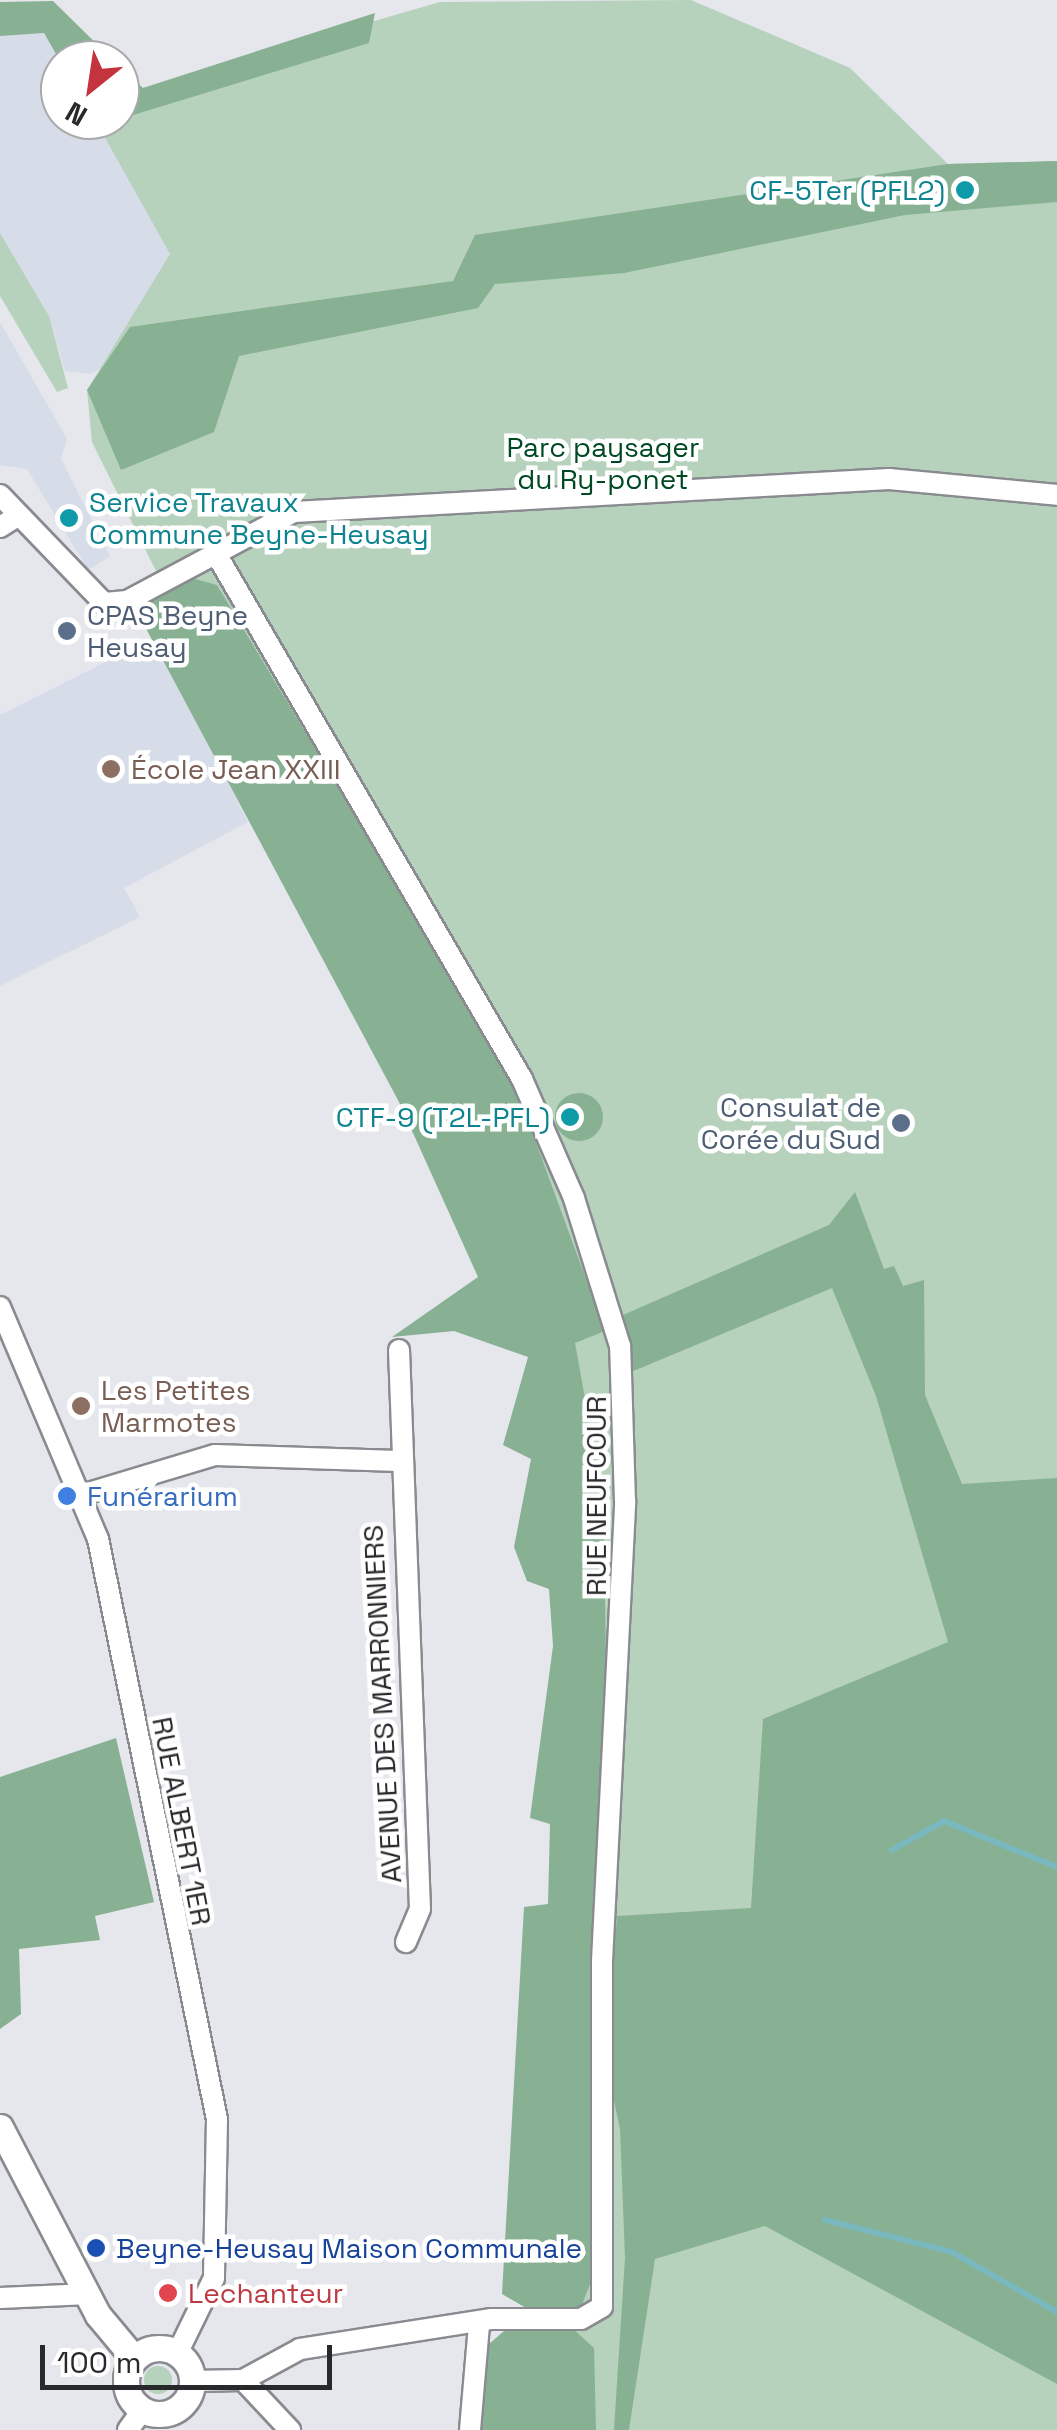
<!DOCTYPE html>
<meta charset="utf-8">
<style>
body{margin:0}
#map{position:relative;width:1057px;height:2430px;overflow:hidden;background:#e5e7ed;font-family:"Space Grotesk",sans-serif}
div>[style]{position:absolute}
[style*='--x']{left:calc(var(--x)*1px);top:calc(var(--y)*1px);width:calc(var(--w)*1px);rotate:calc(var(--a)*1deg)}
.built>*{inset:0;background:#d6dce8}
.green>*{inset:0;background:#b6d1bc}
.round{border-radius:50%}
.forest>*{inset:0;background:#87b192}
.stream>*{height:6px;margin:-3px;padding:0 3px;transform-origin:3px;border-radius:3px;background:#7ab8bf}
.roads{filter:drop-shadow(2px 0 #898b90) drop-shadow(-2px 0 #898b90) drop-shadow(0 2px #898b90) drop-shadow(0 -2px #898b90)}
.minor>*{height:20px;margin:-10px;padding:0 10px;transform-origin:10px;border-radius:10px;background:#fff}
.major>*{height:25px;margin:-12.5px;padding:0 12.5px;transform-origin:12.5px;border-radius:12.5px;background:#fff}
.major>.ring{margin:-12.5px;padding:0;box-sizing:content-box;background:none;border:25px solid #fff;border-radius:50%}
.dots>*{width:28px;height:28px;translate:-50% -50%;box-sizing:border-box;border:5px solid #fff;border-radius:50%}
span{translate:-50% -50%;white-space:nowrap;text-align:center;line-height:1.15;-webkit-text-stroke:9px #fff;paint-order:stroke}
.culture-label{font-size:28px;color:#0d838f}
.right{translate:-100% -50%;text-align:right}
.left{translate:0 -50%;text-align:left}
.park-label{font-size:28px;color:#004922}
.service-label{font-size:28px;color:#4e5e75}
.education-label{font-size:28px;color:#785e54}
.shop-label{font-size:28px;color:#366cbe}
.street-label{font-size:28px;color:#28292b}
.transit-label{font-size:28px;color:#164399}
.health-label{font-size:28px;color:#be3a42}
.north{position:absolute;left:40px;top:40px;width:100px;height:100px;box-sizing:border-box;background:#fff;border:2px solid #a9a9aa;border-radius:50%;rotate:210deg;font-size:28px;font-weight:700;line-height:40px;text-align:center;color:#28292b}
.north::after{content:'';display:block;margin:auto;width:35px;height:45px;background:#c4343e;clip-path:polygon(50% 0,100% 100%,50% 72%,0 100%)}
.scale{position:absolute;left:40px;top:2345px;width:292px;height:45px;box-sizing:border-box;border:5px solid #28292b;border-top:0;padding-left:12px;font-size:30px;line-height:35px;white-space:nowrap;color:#28292b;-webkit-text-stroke:8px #fff;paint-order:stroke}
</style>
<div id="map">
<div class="built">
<i style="clip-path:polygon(44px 33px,60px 61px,60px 120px,95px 120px,170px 254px,111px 363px,91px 374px,65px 371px,49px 316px,0 233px,0 36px)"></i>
<i style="clip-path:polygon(0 322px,67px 439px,61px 459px,110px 556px,88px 570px,27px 469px,0 465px)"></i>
<i style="clip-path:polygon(155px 637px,248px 822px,124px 888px,140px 917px,0 986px,0 715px)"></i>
</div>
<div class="green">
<i style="clip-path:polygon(691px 0,850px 68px,948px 164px,1057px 161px,1057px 2430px,559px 2430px,551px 2302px,578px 1593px,541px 1347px,92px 442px,87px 390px,170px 254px,95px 120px,120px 120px,120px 67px,143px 88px,440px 2px)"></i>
<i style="clip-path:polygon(0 233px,49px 316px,68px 388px,57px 392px,0 296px)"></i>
<i class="round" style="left:144px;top:2366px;width:28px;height:28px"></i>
</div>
<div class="forest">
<i style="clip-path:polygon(53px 1px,113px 60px,60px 61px,44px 33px,0 36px,0 2px)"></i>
<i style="clip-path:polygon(375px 13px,369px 43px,120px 119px,120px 67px,143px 88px)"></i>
<i style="clip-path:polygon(1057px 161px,1057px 202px,905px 215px,624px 273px,495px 284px,478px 308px,239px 356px,214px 432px,121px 470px,87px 390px,130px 327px,453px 281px,475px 235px,948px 164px)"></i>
<i style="clip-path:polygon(184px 576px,217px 585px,512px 1077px,605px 1331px,575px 1343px,603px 1498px,609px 1813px,602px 2145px,590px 2148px,600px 2259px,581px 2307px,526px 2308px,502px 2294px,524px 1907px,548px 1904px,550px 1824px,530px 1818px,553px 1646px,549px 1589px,527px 1581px,514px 1547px,531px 1459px,503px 1445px,528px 1357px,454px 1331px,392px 1337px,478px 1277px,399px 1102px,134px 606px)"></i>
<i class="round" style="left:555px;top:1093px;width:48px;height:48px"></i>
<i style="clip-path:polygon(855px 1192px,884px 1269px,894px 1266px,903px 1286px,924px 1280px,925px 1395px,962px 1484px,1057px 1478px,1057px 2384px,765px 2226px,655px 2259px,629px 2430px,614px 2430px,625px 2258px,620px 2129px,605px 2058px,617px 1916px,751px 1908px,763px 1719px,948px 1642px,876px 1396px,832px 1288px,631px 1372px,623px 1315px,829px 1225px)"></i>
<i style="clip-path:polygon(116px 1738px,154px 1902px,95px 1916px,100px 1940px,19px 1949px,21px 2014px,0 2029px,0 1777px)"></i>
<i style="clip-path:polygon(511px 2325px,571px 2327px,594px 2348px,596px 2430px,480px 2430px,489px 2344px)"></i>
</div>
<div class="stream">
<i style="--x:892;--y:1850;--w:60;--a:-29.1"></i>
<i style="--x:944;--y:1821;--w:122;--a:22.2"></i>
<i style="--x:825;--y:2220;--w:131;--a:14.1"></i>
<i style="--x:952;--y:2252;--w:121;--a:29.7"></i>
</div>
<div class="roads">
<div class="minor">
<i style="--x:0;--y:495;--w:150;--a:46.1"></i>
<i style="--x:104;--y:603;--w:23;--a:-5"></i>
<i style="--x:127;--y:601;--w:189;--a:-28.1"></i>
<i style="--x:294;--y:512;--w:596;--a:-3.17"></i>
<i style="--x:889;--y:479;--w:169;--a:5.4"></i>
<i style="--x:0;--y:527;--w:22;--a:-32"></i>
<i style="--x:0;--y:1307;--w:252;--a:67.1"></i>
<i style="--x:98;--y:1539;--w:592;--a:78.41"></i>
<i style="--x:217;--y:2119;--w:159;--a:91.1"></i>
<i style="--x:214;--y:2278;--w:85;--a:116"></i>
<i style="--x:399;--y:1350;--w:559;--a:87.85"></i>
<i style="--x:420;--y:1909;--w:36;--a:113"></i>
<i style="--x:85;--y:1494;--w:136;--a:-16.7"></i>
<i style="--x:215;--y:1455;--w:183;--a:1.9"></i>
<i style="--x:0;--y:2298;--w:89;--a:-2.6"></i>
<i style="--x:243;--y:2380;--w:69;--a:46.8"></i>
<i style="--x:191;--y:2381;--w:52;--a:-1.1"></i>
<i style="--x:243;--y:2380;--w:65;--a:-28.5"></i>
<i style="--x:300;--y:2349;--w:194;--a:-8.9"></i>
<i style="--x:492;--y:2319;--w:89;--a:0"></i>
<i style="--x:581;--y:2319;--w:24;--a:-30"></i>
<i style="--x:602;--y:2307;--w:346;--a:-90"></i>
<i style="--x:602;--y:1961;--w:461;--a:-87.1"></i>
<i style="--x:625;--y:1501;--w:155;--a:-91.8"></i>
<i style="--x:620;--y:1346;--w:155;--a:-107.3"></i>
<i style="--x:574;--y:1198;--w:130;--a:-113.6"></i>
<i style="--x:522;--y:1079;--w:610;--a:-120.22"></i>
<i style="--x:128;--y:2430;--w:26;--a:-54"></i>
<i style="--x:470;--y:2430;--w:106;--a:-85.1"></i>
</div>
<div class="major">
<i style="--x:0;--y:2127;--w:212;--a:62.5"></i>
<i style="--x:98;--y:2315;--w:56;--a:50.1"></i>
<i class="ring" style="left:126px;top:2348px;width:41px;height:41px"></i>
</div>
</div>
<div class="dots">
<i style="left:965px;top:190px;background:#0f9aa8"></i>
<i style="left:69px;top:518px;background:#0f9aa8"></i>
<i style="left:67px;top:631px;background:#5c6f8a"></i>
<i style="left:111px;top:769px;background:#8d6e63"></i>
<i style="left:570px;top:1117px;background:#0f9aa8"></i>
<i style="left:901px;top:1123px;background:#5c6f8a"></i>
<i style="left:81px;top:1406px;background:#8d6e63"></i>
<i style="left:67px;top:1496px;background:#3f7fe0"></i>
<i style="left:96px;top:2248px;background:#1a4fb4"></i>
<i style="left:168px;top:2293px;background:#e0444e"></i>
</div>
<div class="culture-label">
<span class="right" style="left:945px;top:190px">CF-5Ter (PFL2)</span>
<span class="left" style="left:89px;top:518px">Service Travaux<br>Commune Beyne-Heusay</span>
<span class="right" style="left:550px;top:1117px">CTF-9 (T2L-PFL)</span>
</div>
<div class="park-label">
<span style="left:603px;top:463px">Parc paysager<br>du Ry-ponet</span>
</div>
<div class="service-label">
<span class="left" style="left:87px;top:631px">CPAS Beyne<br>Heusay</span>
<span class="right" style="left:881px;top:1123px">Consulat de<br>Corée du Sud</span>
</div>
<div class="education-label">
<span class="left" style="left:131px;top:769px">École Jean XXIII</span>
<span class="left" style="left:101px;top:1406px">Les Petites<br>Marmotes</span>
</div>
<div class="shop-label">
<span class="left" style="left:87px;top:1496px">Funérarium</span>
</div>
<div class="street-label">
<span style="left:596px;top:1496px;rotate:-90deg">RUE NEUFCOUR</span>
<span style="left:382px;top:1704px;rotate:-93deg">AVENUE DES MARRONNIERS</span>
<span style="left:182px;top:1821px;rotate:79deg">RUE ALBERT 1ER</span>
</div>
<div class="transit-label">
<span class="left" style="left:116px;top:2248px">Beyne-Heusay Maison Communale</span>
</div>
<div class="health-label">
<span class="left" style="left:188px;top:2293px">Lechanteur</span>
</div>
<div class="north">N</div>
<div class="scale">100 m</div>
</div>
